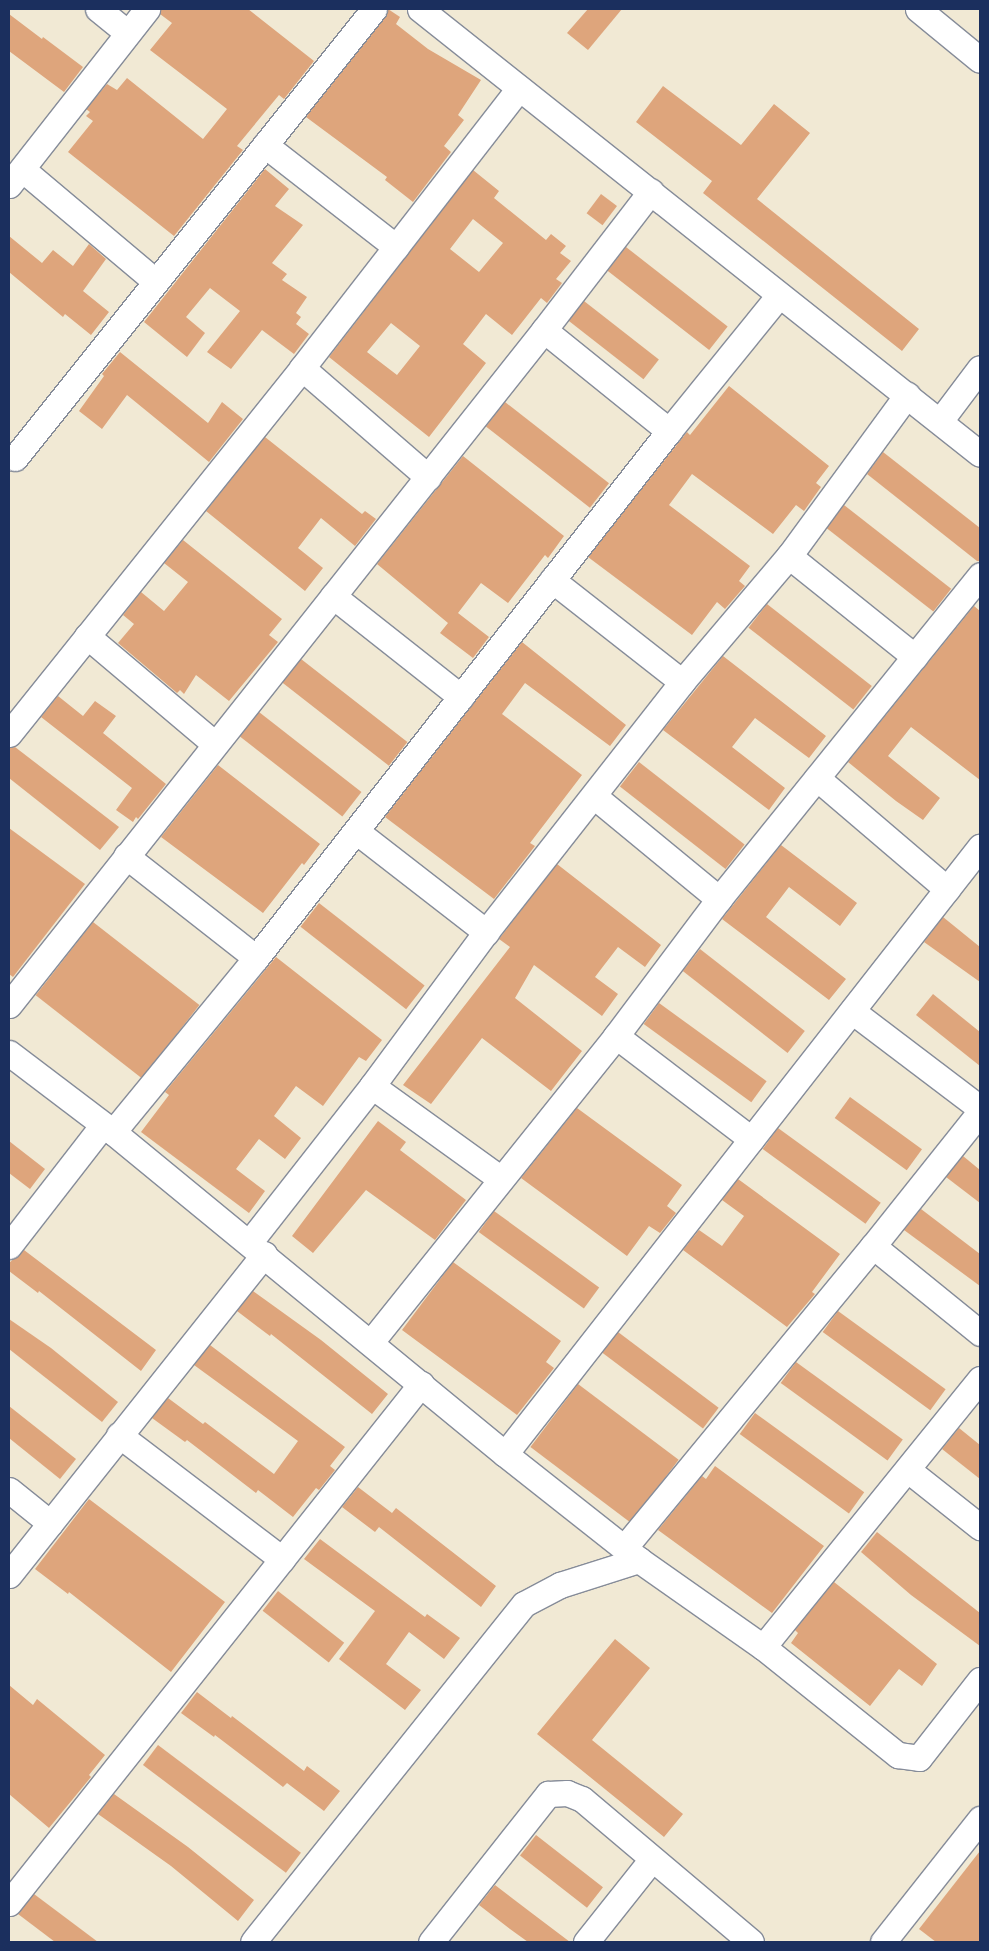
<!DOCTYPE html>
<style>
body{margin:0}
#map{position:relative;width:989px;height:1951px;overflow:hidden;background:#f1e9d4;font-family:Vollkorn,serif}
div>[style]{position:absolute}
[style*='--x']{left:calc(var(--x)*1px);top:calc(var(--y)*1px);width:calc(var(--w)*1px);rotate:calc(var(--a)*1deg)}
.building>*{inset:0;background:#dea57c;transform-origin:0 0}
.roads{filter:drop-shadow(1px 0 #868c99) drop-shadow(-1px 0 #868c99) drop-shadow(0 1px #868c99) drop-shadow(0 -1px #868c99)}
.street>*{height:25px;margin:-12.5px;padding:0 12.5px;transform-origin:12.5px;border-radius:12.5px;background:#fff}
span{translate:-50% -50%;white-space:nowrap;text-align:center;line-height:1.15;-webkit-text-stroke:4px #f6f6f2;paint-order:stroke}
.frame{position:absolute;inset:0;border:10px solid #1b2f5e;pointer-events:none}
</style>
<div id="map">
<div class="building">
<i style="clip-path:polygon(161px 9px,248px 9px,314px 61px,284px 99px,279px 95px,237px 146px,243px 150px,174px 236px,68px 152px,93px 121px,86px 116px,90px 112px,86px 109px,107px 84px,117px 90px,127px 78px,203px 139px,227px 109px,150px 50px,172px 23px,160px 14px)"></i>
<i style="clip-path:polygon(388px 9px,400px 17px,396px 24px,428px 49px,481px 80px,458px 115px,464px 120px,444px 146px,451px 152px,413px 202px,385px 180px,387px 177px,306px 117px,385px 18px)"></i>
<i style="clip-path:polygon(588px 9px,622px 9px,588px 50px,567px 33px)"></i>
<i style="clip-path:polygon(9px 14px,42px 39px,43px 37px,83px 67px,64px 92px,9px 51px)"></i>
<i style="clip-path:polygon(663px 86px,741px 145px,774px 104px,810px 133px,757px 199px,919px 329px,902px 351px,703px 193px,712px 181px,636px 122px)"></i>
<i style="clip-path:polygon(265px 169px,289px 189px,275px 206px,303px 225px,272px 263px,287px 274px,282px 280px,307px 297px,296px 313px,301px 317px,296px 324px,309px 334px,294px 354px,262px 330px,231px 369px,207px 352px,240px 311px,210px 288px,186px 317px,205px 333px,187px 357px,144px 322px)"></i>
<i style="clip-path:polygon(evenodd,473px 170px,499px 191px,494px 198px,546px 240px,551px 234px,566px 246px,560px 253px,571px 261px,556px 279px,562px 283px,547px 303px,541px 298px,512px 335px,486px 314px,463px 344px,486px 363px,429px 437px,329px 357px,473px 170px,473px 219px,503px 243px,479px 272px,450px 249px,473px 219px,473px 170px,391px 323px,420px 346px,397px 375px,367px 352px,391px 323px)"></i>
<i style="left:601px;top:194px;width:20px;height:24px;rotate:37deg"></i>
<i style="clip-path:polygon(9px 236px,42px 263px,53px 250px,73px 266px,89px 244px,106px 259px,83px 291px,109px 312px,91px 335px,65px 314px,63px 317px,9px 272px)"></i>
<i style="left:626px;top:247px;width:129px;height:30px;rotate:38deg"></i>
<i style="left:584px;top:301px;width:95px;height:25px;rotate:38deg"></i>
<i style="clip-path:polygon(120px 352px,208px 423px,222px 402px,243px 419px,209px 462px,127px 395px,102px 429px,79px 411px,104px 376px,102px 374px)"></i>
<i style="clip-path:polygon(729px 386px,829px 466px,816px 483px,821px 487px,804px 511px,796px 505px,773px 534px,692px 474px,669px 505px,750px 566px,739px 581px,745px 586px,725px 609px,717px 602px,692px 635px,588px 557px,687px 432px,690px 435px)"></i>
<i style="left:505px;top:402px;width:132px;height:31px;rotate:38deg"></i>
<i style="clip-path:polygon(265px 437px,362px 514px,365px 511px,376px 519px,355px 546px,321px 518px,298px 548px,323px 568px,305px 591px,206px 511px)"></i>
<i style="clip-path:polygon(883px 452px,980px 528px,980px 561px,977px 561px,867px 474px)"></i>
<i style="clip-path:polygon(463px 456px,564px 536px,548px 558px,545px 555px,508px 603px,481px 583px,458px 613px,489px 637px,473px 658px,440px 633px,448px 623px,377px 564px)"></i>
<i style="left:844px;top:505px;width:136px;height:29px;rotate:38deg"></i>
<i style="clip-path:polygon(183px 540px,282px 619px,269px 635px,278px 642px,229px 701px,196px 675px,184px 694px,180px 690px,177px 693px,118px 643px,134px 624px,123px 615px,141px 592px,164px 611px,188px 582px,164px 563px)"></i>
<i style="left:767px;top:604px;width:133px;height:30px;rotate:38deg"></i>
<i style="clip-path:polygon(974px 606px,980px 611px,980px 780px,911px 727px,888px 756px,940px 798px,923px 820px,896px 801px,848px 762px)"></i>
<i style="clip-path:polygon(522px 642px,626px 725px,610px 746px,525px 683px,502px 714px,582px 775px,530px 843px,535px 846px,494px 899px,385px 817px)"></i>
<i style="clip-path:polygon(723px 656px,826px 736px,809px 758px,755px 718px,732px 747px,785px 788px,769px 810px,663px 730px)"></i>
<i style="left:301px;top:659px;width:135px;height:30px;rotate:38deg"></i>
<i style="clip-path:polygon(58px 696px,83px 716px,95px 701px,116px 716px,103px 733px,166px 784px,138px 819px,136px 817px,133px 822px,116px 810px,132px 788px,41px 717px)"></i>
<i style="left:259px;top:712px;width:130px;height:31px;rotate:38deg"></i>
<i style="clip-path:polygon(15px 747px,119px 827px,100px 850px,9px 778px,9px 748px)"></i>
<i style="left:639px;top:762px;width:134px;height:31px;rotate:38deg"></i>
<i style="clip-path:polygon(218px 765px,320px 844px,304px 865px,302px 863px,263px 913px,161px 837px)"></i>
<i style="clip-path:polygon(9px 828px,85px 884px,13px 977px,9px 974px)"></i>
<i style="clip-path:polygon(781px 845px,857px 903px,840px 926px,789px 887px,766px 917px,846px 979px,829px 1000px,722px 919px)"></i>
<i style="clip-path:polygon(557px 864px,661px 945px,645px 967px,618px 947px,595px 977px,618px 994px,602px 1016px,534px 965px,515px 998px,582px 1051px,551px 1091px,482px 1038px,431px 1104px,403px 1085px,510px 947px,499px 939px)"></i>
<i style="left:319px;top:903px;width:134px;height:30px;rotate:38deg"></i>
<i style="clip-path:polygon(943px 917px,980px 947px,980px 982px,924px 942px)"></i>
<i style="left:93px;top:922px;width:135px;height:93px;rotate:38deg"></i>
<i style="left:700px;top:949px;width:133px;height:28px;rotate:38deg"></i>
<i style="clip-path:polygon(276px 957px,382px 1040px,366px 1061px,359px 1057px,323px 1106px,296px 1086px,274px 1116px,301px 1138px,285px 1159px,259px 1139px,236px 1169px,265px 1191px,249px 1213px,141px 1132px,169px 1095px,165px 1092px)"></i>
<i style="clip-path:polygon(933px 994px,980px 1032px,980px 1066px,916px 1015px)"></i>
<i style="left:659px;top:1003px;width:133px;height:26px;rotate:36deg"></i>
<i style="left:850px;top:1097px;width:89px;height:26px;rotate:36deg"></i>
<i style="clip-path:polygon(577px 1108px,682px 1185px,667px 1206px,676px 1213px,660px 1233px,649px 1226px,627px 1256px,521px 1178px)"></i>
<i style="clip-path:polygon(378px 1121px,406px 1142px,400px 1150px,466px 1200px,435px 1240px,366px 1190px,313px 1253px,292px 1236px)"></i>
<i style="left:778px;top:1128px;width:127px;height:26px;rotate:36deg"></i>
<i style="clip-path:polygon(9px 1141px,45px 1169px,30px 1189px,9px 1173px)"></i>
<i style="clip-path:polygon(963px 1156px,980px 1170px,980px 1203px,946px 1177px)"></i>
<i style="clip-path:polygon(738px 1179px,840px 1254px,812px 1292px,815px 1294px,787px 1327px,683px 1250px,699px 1230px,722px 1246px,744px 1216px,722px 1200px)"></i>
<i style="clip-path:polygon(921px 1209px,980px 1254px,980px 1286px,904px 1230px)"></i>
<i style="left:494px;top:1211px;width:130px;height:26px;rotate:36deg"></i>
<i style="clip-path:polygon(24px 1250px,156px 1350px,141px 1371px,39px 1291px,38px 1293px,9px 1271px,9px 1263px)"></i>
<i style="clip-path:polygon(453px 1262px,561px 1341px,546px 1362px,554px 1368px,517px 1415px,402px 1330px)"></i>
<i style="clip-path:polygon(253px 1291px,321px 1340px,388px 1394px,372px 1414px,271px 1334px,270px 1336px,237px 1311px)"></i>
<i style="left:838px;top:1311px;width:133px;height:26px;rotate:36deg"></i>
<i style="clip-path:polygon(9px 1319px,51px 1348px,118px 1402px,102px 1422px,9px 1349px)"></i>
<i style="left:618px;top:1332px;width:126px;height:26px;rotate:37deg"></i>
<i style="clip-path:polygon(210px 1345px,345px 1447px,330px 1466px,335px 1470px,319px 1490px,316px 1488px,293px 1517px,258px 1490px,256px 1493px,187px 1440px,185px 1442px,152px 1418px,168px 1398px,203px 1424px,205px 1422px,274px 1474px,298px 1441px,194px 1365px)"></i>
<i style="left:796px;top:1362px;width:132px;height:26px;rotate:36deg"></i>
<i style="left:578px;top:1384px;width:126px;height:79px;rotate:37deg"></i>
<i style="clip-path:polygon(9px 1406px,76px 1459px,60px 1479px,9px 1438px)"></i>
<i style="left:755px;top:1413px;width:135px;height:26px;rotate:36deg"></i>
<i style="clip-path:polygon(959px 1428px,980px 1445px,980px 1479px,942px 1449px)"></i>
<i style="clip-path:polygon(715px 1466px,824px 1546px,772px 1613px,658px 1530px,702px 1476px,706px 1479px)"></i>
<i style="clip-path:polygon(358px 1487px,392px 1513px,396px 1508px,496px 1586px,481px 1607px,379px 1527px,375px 1532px,342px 1507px)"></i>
<i style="clip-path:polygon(89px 1499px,225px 1602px,171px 1672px,69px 1592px,68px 1594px,35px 1569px)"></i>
<i style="clip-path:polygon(877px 1532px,980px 1613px,980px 1646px,911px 1595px,861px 1552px)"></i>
<i style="clip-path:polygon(320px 1539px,425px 1617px,427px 1614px,460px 1638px,444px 1659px,409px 1632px,386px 1664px,421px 1690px,405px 1710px,339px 1659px,375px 1611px,304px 1559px)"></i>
<i style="clip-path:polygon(834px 1582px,937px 1664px,922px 1686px,899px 1669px,870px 1706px,791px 1643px,798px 1633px,795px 1630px)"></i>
<i style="left:278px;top:1591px;width:84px;height:25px;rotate:38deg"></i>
<i style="clip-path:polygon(615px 1639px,650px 1668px,592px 1740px,683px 1814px,664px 1837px,537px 1734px)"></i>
<i style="clip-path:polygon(9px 1685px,33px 1705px,37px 1699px,105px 1755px,89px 1775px,91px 1777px,49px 1828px,9px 1794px)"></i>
<i style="clip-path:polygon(197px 1692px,231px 1718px,232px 1716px,304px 1771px,307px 1766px,340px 1791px,324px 1811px,287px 1783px,283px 1787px,215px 1735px,214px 1737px,181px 1713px)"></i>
<i style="left:158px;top:1745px;width:179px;height:25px;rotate:37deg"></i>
<i style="clip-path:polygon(114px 1794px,188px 1847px,254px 1900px,238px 1921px,171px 1866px,98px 1814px)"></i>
<i style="left:536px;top:1835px;width:85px;height:26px;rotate:38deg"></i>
<i style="clip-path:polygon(980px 1851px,980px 1942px,936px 1942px,919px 1929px)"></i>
<i style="clip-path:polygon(495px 1885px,529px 1911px,570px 1942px,528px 1942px,510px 1929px,479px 1905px)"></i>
<i style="clip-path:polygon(34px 1894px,98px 1942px,55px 1942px,18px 1914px)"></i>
</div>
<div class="roads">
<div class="street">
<i style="--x:98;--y:9;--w:38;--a:39"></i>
<i style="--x:420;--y:9;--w:715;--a:38.47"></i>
<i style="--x:918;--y:9;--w:80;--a:39.4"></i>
<i style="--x:265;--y:145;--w:166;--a:37.9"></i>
<i style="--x:22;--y:169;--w:175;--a:40.1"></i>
<i style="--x:9;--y:185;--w:224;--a:-51.9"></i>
<i style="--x:544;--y:330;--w:161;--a:38.9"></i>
<i style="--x:302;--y:368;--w:167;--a:40.9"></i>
<i style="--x:940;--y:421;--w:66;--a:-53"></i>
<i style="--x:15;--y:458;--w:575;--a:-51.36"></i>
<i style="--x:789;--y:556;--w:161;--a:38.7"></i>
<i style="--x:552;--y:580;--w:165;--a:38.1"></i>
<i style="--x:333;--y:596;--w:163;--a:38.3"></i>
<i style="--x:87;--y:636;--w:167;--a:40.2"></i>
<i style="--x:9;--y:734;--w:469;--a:-51.3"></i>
<i style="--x:302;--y:368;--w:354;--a:-52.2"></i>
<i style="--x:817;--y:778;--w:171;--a:40.5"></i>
<i style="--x:594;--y:796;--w:162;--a:39.5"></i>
<i style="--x:356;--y:831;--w:165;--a:37.8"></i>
<i style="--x:126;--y:856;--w:165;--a:38.1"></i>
<i style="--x:9;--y:1005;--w:861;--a:-51.6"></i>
<i style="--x:544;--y:330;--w:175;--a:-52.4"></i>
<i style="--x:852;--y:1011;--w:161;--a:37.2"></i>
<i style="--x:616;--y:1036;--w:170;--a:37.3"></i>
<i style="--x:9;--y:1053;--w:131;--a:37.2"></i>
<i style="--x:113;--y:1132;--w:507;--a:39.4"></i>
<i style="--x:505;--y:1454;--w:171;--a:38.3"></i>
<i style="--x:639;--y:1560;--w:151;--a:35.1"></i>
<i style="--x:763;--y:1647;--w:173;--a:38.7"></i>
<i style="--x:898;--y:1755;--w:21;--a:8"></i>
<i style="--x:919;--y:1758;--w:99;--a:-52"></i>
<i style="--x:372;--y:1086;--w:159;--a:35.8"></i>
<i style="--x:113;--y:1132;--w:225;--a:-50.6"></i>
<i style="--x:256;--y:958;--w:670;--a:-51.91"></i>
<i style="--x:669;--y:431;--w:175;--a:-51"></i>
<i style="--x:249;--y:1243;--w:199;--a:-51.9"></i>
<i style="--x:372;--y:1086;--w:192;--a:-53.5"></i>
<i style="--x:486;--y:932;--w:318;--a:-51.9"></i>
<i style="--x:682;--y:682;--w:165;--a:-49.7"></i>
<i style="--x:789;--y:556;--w:200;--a:-53.8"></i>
<i style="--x:9;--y:1246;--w:153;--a:-52.2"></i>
<i style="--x:873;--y:1246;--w:138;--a:39.1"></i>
<i style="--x:371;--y:1342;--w:392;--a:-51.3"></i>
<i style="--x:616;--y:1036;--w:171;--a:-53.1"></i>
<i style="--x:719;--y:899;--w:416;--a:-51.1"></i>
<i style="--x:119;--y:1435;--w:205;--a:37.3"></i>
<i style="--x:505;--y:1454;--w:771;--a:-51.96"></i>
<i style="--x:908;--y:1470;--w:92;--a:38.4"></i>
<i style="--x:9;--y:1490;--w:53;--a:38.8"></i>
<i style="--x:624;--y:1548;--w:391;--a:-50.5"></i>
<i style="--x:873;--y:1246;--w:171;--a:-51.4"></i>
<i style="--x:9;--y:1575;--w:410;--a:-51.5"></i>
<i style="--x:763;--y:1647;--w:345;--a:-51"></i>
<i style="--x:9;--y:1903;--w:663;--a:-51.56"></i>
<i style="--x:253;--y:1942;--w:433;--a:-51.3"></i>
<i style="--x:524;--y:1604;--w:41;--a:-27.8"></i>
<i style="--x:560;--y:1585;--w:83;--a:-17.6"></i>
<i style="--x:431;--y:1942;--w:189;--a:-51.7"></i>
<i style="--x:548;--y:1794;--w:19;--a:-3"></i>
<i style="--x:567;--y:1793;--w:16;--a:22"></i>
<i style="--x:582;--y:1799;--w:221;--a:40.2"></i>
<i style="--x:586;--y:1942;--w:106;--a:-51.5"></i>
<i style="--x:883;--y:1942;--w:157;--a:-51.7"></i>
</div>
</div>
<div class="frame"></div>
</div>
